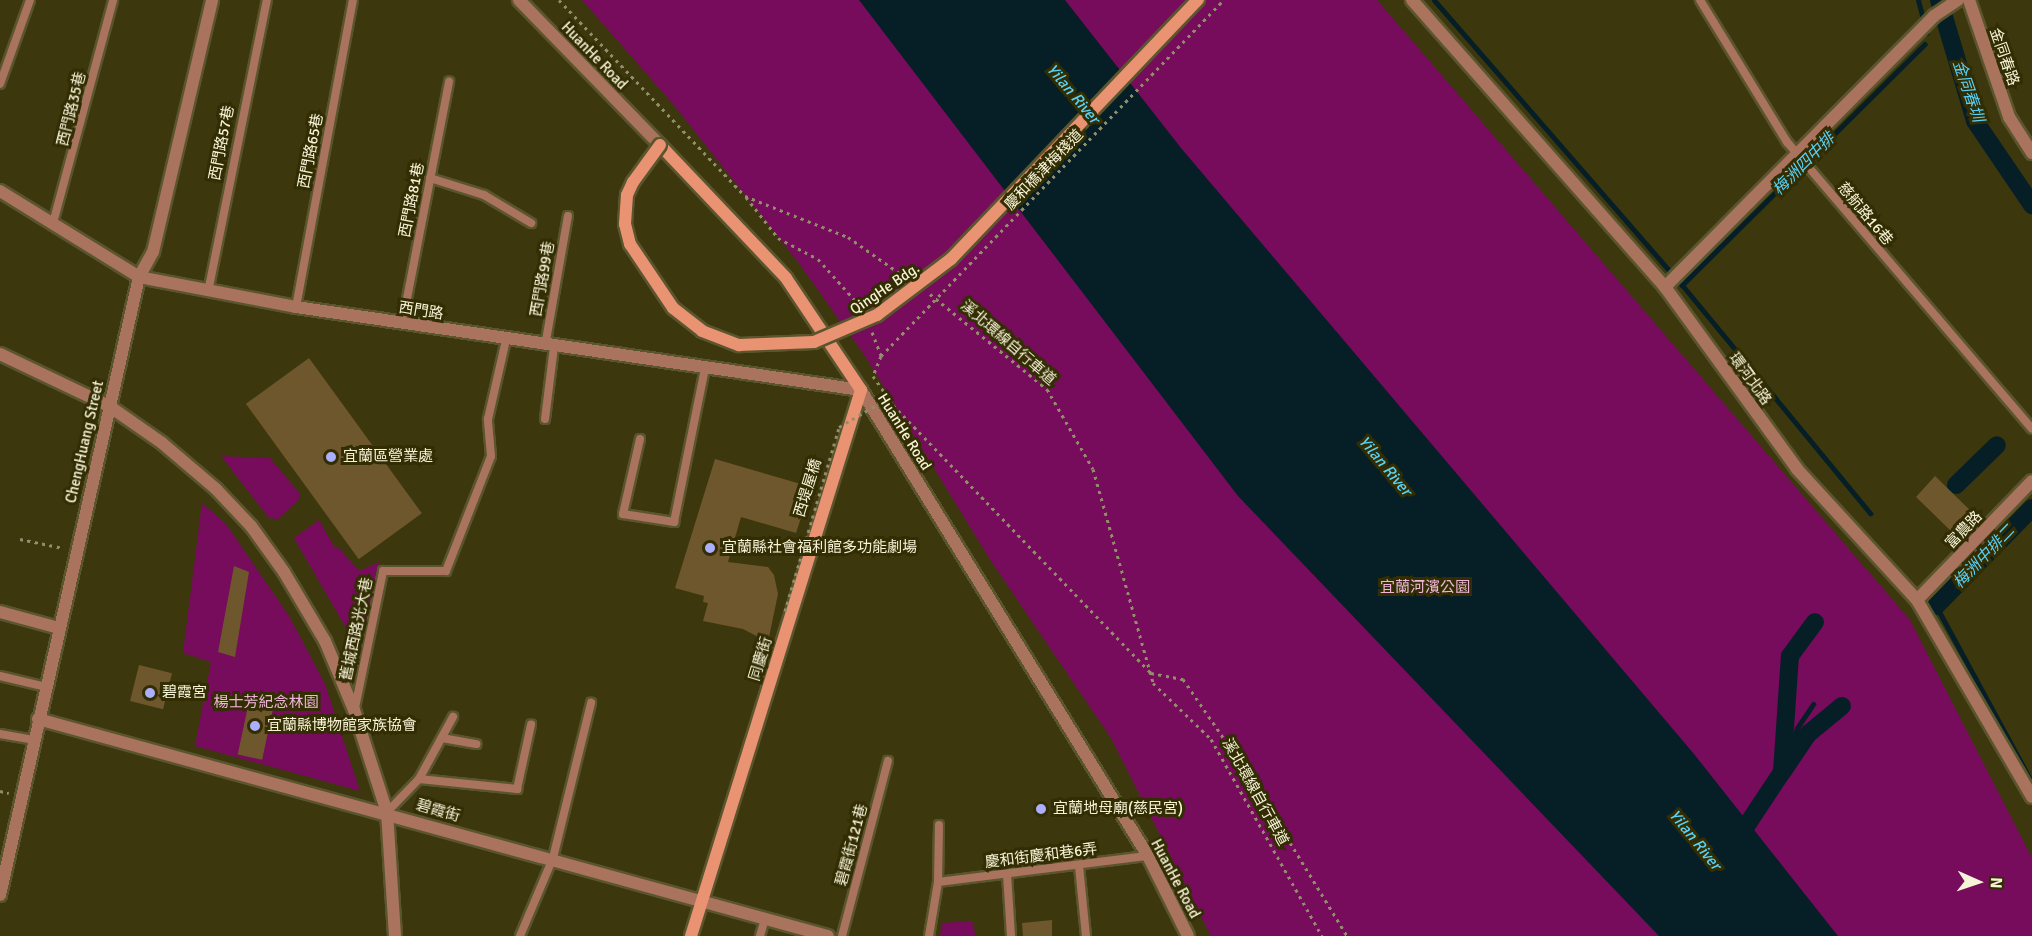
<!DOCTYPE html>
<meta charset="utf-8">
<style>
body{margin:0}
#map{position:relative;width:2032px;height:936px;overflow:hidden;background:#3d370e;font-family:Signika,"Noto Sans TC",sans-serif}
div>[style]{position:absolute}
[style*='--x']{left:calc(var(--x)*1px);top:calc(var(--y)*1px);width:calc(var(--w)*1px);rotate:calc(var(--a)*1deg)}
.green>*{inset:0;background:#770b5c}
.water>*{inset:0;background:#061f27}
.stream>*{height:5px;margin:-2.5px;padding:0 2.5px;transform-origin:2.5px;border-radius:2.5px;background:#061f27}
.canal>*{height:18px;margin:-9px;padding:0 9px;transform-origin:9px;border-radius:9px;background:#061f27}
.building>*{inset:0;background:#6e572c;transform-origin:0 0}
.path>*{height:3px;margin-top:-1.5px;transform-origin:0;background:repeating-linear-gradient(90deg,#928d6a 0 3px,transparent 0 7.5px)}
.roads{filter:drop-shadow(2px 0 #5b552e) drop-shadow(-2px 0 #5b552e) drop-shadow(0 2px #5b552e) drop-shadow(0 -2px #5b552e)}
.lane>*{height:8px;margin:-4px;padding:0 4px;transform-origin:4px;border-radius:4px;background:#aa735e}
.street>*{height:12px;margin:-6px;padding:0 6px;transform-origin:6px;border-radius:6px;background:#aa735e}
.secondary>*{height:12px;margin:-6px;padding:0 6px;transform-origin:6px;border-radius:6px;background:#ea9372}
.path-bridge>*{height:3px;margin-top:-1.5px;transform-origin:0;background:repeating-linear-gradient(90deg,#928d6a 0 3px,transparent 0 7.5px)}
.bridges{filter:drop-shadow(2px 0 #5b552e) drop-shadow(-2px 0 #5b552e) drop-shadow(0 2px #5b552e) drop-shadow(0 -2px #5b552e)}
.secondary-bridge>*{height:12px;margin:-6px;padding:0 6px;transform-origin:6px;border-radius:6px;background:#ea9372}
.dots>*{width:16px;height:16px;translate:-50% -50%;box-sizing:border-box;border:3px solid #322d03;border-radius:50%}
span{translate:-50% -50%;white-space:nowrap;text-align:center;line-height:1.15;-webkit-text-stroke:6px #322d03;paint-order:stroke}
.street-label{font-size:15px;color:#f6f3d7}
.poi-label{font-size:15px;color:#f6f3d7}
.left{translate:0 -50%;text-align:left}
.park-label{font-size:15px;color:#f0b6d9}
.water-label{font-size:16px;color:#58d2f8;font-style:italic}
.north{position:absolute;left:1948px;top:852px;width:60px;height:60px;-webkit-text-stroke:4px #322d03;paint-order:stroke;rotate:93deg;font-size:16px;font-weight:700;line-height:24px;text-align:center;color:#f6f3d7}
.north::after{content:'';display:block;margin:auto;width:21px;height:27px;background:#f6f3d7;clip-path:polygon(50% 0,100% 100%,50% 72%,0 100%)}
</style>
<div id="map">
<div class="green">
<i style="clip-path:polygon(582px 0,1377px 0,1910px 620px,2032px 858px,2032px 936px,1211px 936px,1111px 738px,991px 561px,865px 356px,798px 262px,673px 104px)"></i>
<i style="clip-path:polygon(221px 456px,270px 458px,300px 494px,298px 501px,278px 519px,269px 518px)"></i>
<i style="clip-path:polygon(202px 503px,226px 524px,289px 616px,325px 684px,360px 791px,195px 746px,211px 662px,183px 653px)"></i>
<i style="clip-path:polygon(319px 520px,335px 548px,338px 547px,359px 571px,379px 562px,360px 652px,294px 538px)"></i>
<i style="clip-path:polygon(972px 921px,976px 936px,940px 936px,942px 923px)"></i>
</div>
<div class="water">
<i style="clip-path:polygon(859px 0,1065px 0,1181px 148px,1694px 754px,1838px 936px,1659px 936px,1238px 496px)"></i>
</div>
<div class="stream">
<i style="--x:1434;--y:0;--w:378;--a:49"></i>
<i style="--x:1682;--y:285;--w:296;--a:50.5"></i>
<i style="--x:1918;--y:0;--w:34;--a:75"></i>
<i style="--x:1682;--y:285;--w:342;--a:-44.8"></i>
<i style="--x:1936;--y:606;--w:201;--a:61.5"></i>
<i style="--x:1782;--y:772;--w:46;--a:-71.2"></i>
<i style="--x:1797;--y:728;--w:29;--a:-56"></i>
</div>
<div class="canal">
<i style="--x:1939;--y:0;--w:126;--a:73.4"></i>
<i style="--x:1975;--y:121;--w:102;--a:55.8"></i>
<i style="--x:1956;--y:485;--w:57;--a:-44.3"></i>
<i style="--x:1936;--y:606;--w:137;--a:-45.6"></i>
<i style="--x:1783;--y:771;--w:45;--a:-56"></i>
<i style="--x:1808;--y:734;--w:44;--a:-39.5"></i>
<i style="--x:1735;--y:843;--w:85;--a:-56.5"></i>
<i style="--x:1782;--y:772;--w:116;--a:-86.1"></i>
<i style="--x:1790;--y:656;--w:42;--a:-53.7"></i>
</div>
<div class="building">
<i style="left:309px;top:358px;width:192px;height:78px;rotate:54deg"></i>
<i style="clip-path:polygon(715px 459px,811px 487px,796px 533px,741px 517px,728px 562px,768px 567px,774px 575px,778px 594px,768px 642px,743px 629px,703px 621px,708px 603px,703px 602px,704px 596px,675px 588px)"></i>
<i style="clip-path:polygon(1935px 476px,1979px 519px,1968px 530px,1962px 524px,1953px 533px,1916px 497px)"></i>
<i style="clip-path:polygon(234px 566px,249px 572px,235px 657px,218px 652px)"></i>
<i style="left:139px;top:665px;width:34px;height:37px;rotate:14deg"></i>
<i style="left:251px;top:692px;width:25px;height:64px;rotate:12deg"></i>
<i style="clip-path:polygon(1052px 920px,1052px 936px,1023px 936px,1022px 923px)"></i>
</div>
<div class="path">
<i style="--x:559;--y:0;--w:270;--a:46.5"></i>
<i style="--x:745;--y:196;--w:111;--a:21.7"></i>
<i style="--x:848;--y:237;--w:70;--a:35.1"></i>
<i style="--x:746;--y:197;--w:52;--a:52"></i>
<i style="--x:778;--y:238;--w:45;--a:27.7"></i>
<i style="--x:818;--y:259;--w:64;--a:48.1"></i>
<i style="--x:930;--y:294;--w:151;--a:39.1"></i>
<i style="--x:1047;--y:389;--w:92;--a:60.1"></i>
<i style="--x:1093;--y:469;--w:222;--a:74.3"></i>
<i style="--x:1153;--y:683;--w:81;--a:44"></i>
<i style="--x:1211;--y:739;--w:226;--a:60.6"></i>
<i style="--x:872;--y:332;--w:26;--a:69"></i>
<i style="--x:881;--y:356;--w:22;--a:112"></i>
<i style="--x:873;--y:376;--w:35;--a:55"></i>
<i style="--x:893;--y:405;--w:372;--a:46.1"></i>
<i style="--x:1151;--y:673;--w:33;--a:11"></i>
<i style="--x:1183;--y:679;--w:113;--a:55.5"></i>
<i style="--x:1247;--y:772;--w:192;--a:58.6"></i>
<i style="--x:20;--y:539;--w:44;--a:11.8"></i>
<i style="--x:0;--y:791;--w:9;--a:13"></i>
</div>
<div class="roads">
<div class="lane">
<i style="--x:1700;--y:0;--w:167;--a:58.5"></i>
<i style="--x:1787;--y:142;--w:377;--a:49.5"></i>
<i style="--x:0;--y:84;--w:89;--a:-70.3"></i>
<i style="--x:430;--y:178;--w:57;--a:17.5"></i>
<i style="--x:484;--y:195;--w:55;--a:30.8"></i>
<i style="--x:53;--y:223;--w:231;--a:-74.9"></i>
<i style="--x:208;--y:292;--w:298;--a:-78.6"></i>
<i style="--x:296;--y:307;--w:312;--a:-79.5"></i>
<i style="--x:402;--y:324;--w:247;--a:-79"></i>
<i style="--x:545;--y:346;--w:132;--a:-80"></i>
<i style="--x:545;--y:419;--w:73;--a:-82.9"></i>
<i style="--x:640;--y:439;--w:77;--a:102.8"></i>
<i style="--x:623;--y:514;--w:52;--a:8.9"></i>
<i style="--x:674;--y:522;--w:157;--a:-78.6"></i>
<i style="--x:0;--y:676;--w:47;--a:13.4"></i>
<i style="--x:355;--y:708;--w:140;--a:-78.4"></i>
<i style="--x:383;--y:571;--w:63;--a:0"></i>
<i style="--x:446;--y:571;--w:123;--a:-68.6"></i>
<i style="--x:491;--y:456;--w:37;--a:-95"></i>
<i style="--x:488;--y:419;--w:81;--a:-77.2"></i>
<i style="--x:0;--y:734;--w:34;--a:10"></i>
<i style="--x:442;--y:738;--w:35;--a:10"></i>
<i style="--x:419;--y:779;--w:71;--a:-61.3"></i>
<i style="--x:387;--y:812;--w:46;--a:-45.9"></i>
<i style="--x:419;--y:779;--w:99;--a:5.8"></i>
<i style="--x:517;--y:789;--w:66;--a:-77.7"></i>
<i style="--x:1079;--y:866;--w:70;--a:84.3"></i>
<i style="--x:1007;--y:874;--w:62;--a:86.3"></i>
<i style="--x:938;--y:882;--w:212;--a:-7.1"></i>
<i style="--x:520;--y:936;--w:85;--a:-67.1"></i>
<i style="--x:553;--y:858;--w:160;--a:-76.2"></i>
<i style="--x:760;--y:936;--w:19;--a:-74"></i>
<i style="--x:842;--y:936;--w:181;--a:-75.3"></i>
<i style="--x:929;--y:936;--w:55;--a:-80.5"></i>
<i style="--x:938;--y:882;--w:57;--a:-89"></i>
</div>
<div class="street">
<i style="--x:519;--y:0;--w:202;--a:45.8"></i>
<i style="--x:1412;--y:0;--w:383;--a:48.6"></i>
<i style="--x:1665;--y:287;--w:225;--a:54"></i>
<i style="--x:1797;--y:469;--w:178;--a:47.5"></i>
<i style="--x:1917;--y:600;--w:228;--a:59.7"></i>
<i style="--x:1969;--y:0;--w:124;--a:71.1"></i>
<i style="--x:2009;--y:117;--w:43;--a:57.4"></i>
<i style="--x:0;--y:191;--w:163;--a:31.7"></i>
<i style="--x:139;--y:277;--w:160;--a:10.8"></i>
<i style="--x:296;--y:307;--w:571;--a:8.36"></i>
<i style="--x:861;--y:390;--w:547;--a:58.37"></i>
<i style="--x:1148;--y:856;--w:89;--a:63.4"></i>
<i style="--x:1665;--y:287;--w:382;--a:-45.2"></i>
<i style="--x:1934;--y:16;--w:29;--a:-34"></i>
<i style="--x:0;--y:354;--w:121;--a:25.5"></i>
<i style="--x:109;--y:406;--w:65;--a:34.9"></i>
<i style="--x:162;--y:443;--w:71;--a:40.4"></i>
<i style="--x:216;--y:489;--w:51;--a:46.6"></i>
<i style="--x:251;--y:526;--w:57;--a:54.3"></i>
<i style="--x:284;--y:572;--w:80;--a:59.3"></i>
<i style="--x:325;--y:641;--w:75;--a:67.2"></i>
<i style="--x:354;--y:710;--w:107;--a:72.1"></i>
<i style="--x:387;--y:812;--w:124;--a:86.3"></i>
<i style="--x:1917;--y:600;--w:165;--a:-46"></i>
<i style="--x:0;--y:612;--w:61;--a:15.2"></i>
<i style="--x:38;--y:719;--w:819;--a:15.36"></i>
<i style="--x:0;--y:895;--w:633;--a:-77.32"></i>
<i style="--x:139;--y:277;--w:29;--a:-61"></i>
<i style="--x:153;--y:252;--w:259;--a:-76.8"></i>
</div>
<div class="secondary">
<i style="--x:660;--y:145;--w:183;--a:46.5"></i>
<i style="--x:786;--y:278;--w:135;--a:56.2"></i>
<i style="--x:861;--y:390;--w:572;--a:107.29"></i>
</div>
</div>
<div class="path-bridge">
<i style="--x:881;--y:356;--w:494;--a:-46.1"></i>
<i style="--x:785;--y:611;--w:192;--a:-73.6"></i>
<i style="--x:839;--y:427;--w:57;--a:-30.6"></i>
</div>
<div class="bridges">
<div class="secondary-bridge">
<i style="--x:660;--y:145;--w:46;--a:126.1"></i>
<i style="--x:633;--y:182;--w:14;--a:115"></i>
<i style="--x:627;--y:195;--w:29;--a:94"></i>
<i style="--x:625;--y:224;--w:21;--a:76"></i>
<i style="--x:630;--y:244;--w:77;--a:56.1"></i>
<i style="--x:673;--y:308;--w:37;--a:38"></i>
<i style="--x:702;--y:331;--w:40;--a:21"></i>
<i style="--x:739;--y:345;--w:75;--a:-2.3"></i>
<i style="--x:814;--y:342;--w:69;--a:-23.2"></i>
<i style="--x:877;--y:315;--w:93;--a:-37.1"></i>
<i style="--x:951;--y:259;--w:358;--a:-46.4"></i>
</div>
</div>
<div class="dots">
<i style="left:331px;top:457px;background:#acaffb"></i>
<i style="left:710px;top:548px;background:#acaffb"></i>
<i style="left:150px;top:693px;background:#acaffb"></i>
<i style="left:255px;top:726px;background:#acaffb"></i>
<i style="left:1041px;top:809px;background:#acaffb"></i>
</div>
<div class="street-label">
<span style="left:594px;top:56px;rotate:46deg">HuanHe Road</span>
<span style="left:2004px;top:57px;rotate:71deg">金同春路</span>
<span style="left:72px;top:109px;rotate:-76deg">西門路35巷</span>
<span style="left:222px;top:143px;rotate:-79deg">西門路57巷</span>
<span style="left:311px;top:151px;rotate:-79deg">西門路65巷</span>
<span style="left:1044px;top:170px;rotate:-46deg">慶和橋津梅棧道</span>
<span style="left:412px;top:200px;rotate:-79deg">西門路81巷</span>
<span style="left:1865px;top:214px;rotate:50deg">慈航路16巷</span>
<span style="left:543px;top:279px;rotate:-80deg">西門路99巷</span>
<span style="left:885px;top:289px;rotate:-34deg">QingHe Bdg.</span>
<span style="left:421px;top:311px;rotate:9deg">西門路</span>
<span style="left:1008px;top:343px;rotate:41deg">溪北環線自行車道</span>
<span style="left:1750px;top:379px;rotate:54deg">環河北路</span>
<span style="left:904px;top:432px;rotate:58deg">HuanHe Road</span>
<span style="left:85px;top:442px;rotate:-77deg">ChengHuang Street</span>
<span style="left:808px;top:488px;rotate:-73deg">西堤屋橋</span>
<span style="left:1964px;top:530px;rotate:-46deg">富農路</span>
<span style="left:357px;top:629px;rotate:-78deg">舊城西路光大巷</span>
<span style="left:761px;top:659px;rotate:-73deg">同慶街</span>
<span style="left:1255px;top:792px;rotate:61deg">溪北環線自行車道</span>
<span style="left:438px;top:811px;rotate:16deg">碧霞街</span>
<span style="left:852px;top:845px;rotate:-75deg">碧霞街121巷</span>
<span style="left:1041px;top:856px;rotate:-7deg">慶和街慶和巷6弄</span>
<span style="left:1175px;top:879px;rotate:62deg">HuanHe Road</span>
</div>
<div class="poi-label">
<span class="left" style="left:343px;top:457px">宜蘭區營業處</span>
<span class="left" style="left:722px;top:548px">宜蘭縣社會福利館多功能劇場</span>
<span class="left" style="left:162px;top:693px">碧霞宮</span>
<span class="left" style="left:267px;top:726px">宜蘭縣博物館家族協會</span>
<span class="left" style="left:1053px;top:809px">宜蘭地母廟(慈民宮)</span>
</div>
<div class="park-label">
<span style="left:1425px;top:588px">宜蘭河濱公園</span>
<span style="left:266px;top:703px">楊士芳紀念林園</span>
</div>
<div class="water-label">
<span style="left:1968px;top:91px;rotate:71deg">金同春圳</span>
<span style="left:1073px;top:94px;rotate:50deg">Yilan River</span>
<span style="left:1804px;top:164px;rotate:-45deg">梅洲四中排</span>
<span style="left:1385px;top:466px;rotate:50deg">Yilan River</span>
<span style="left:1984px;top:557px;rotate:-46deg">梅洲中排二</span>
<span style="left:1695px;top:840px;rotate:51deg">Yilan River</span>
</div>
<div class="north">N</div>
</div>
